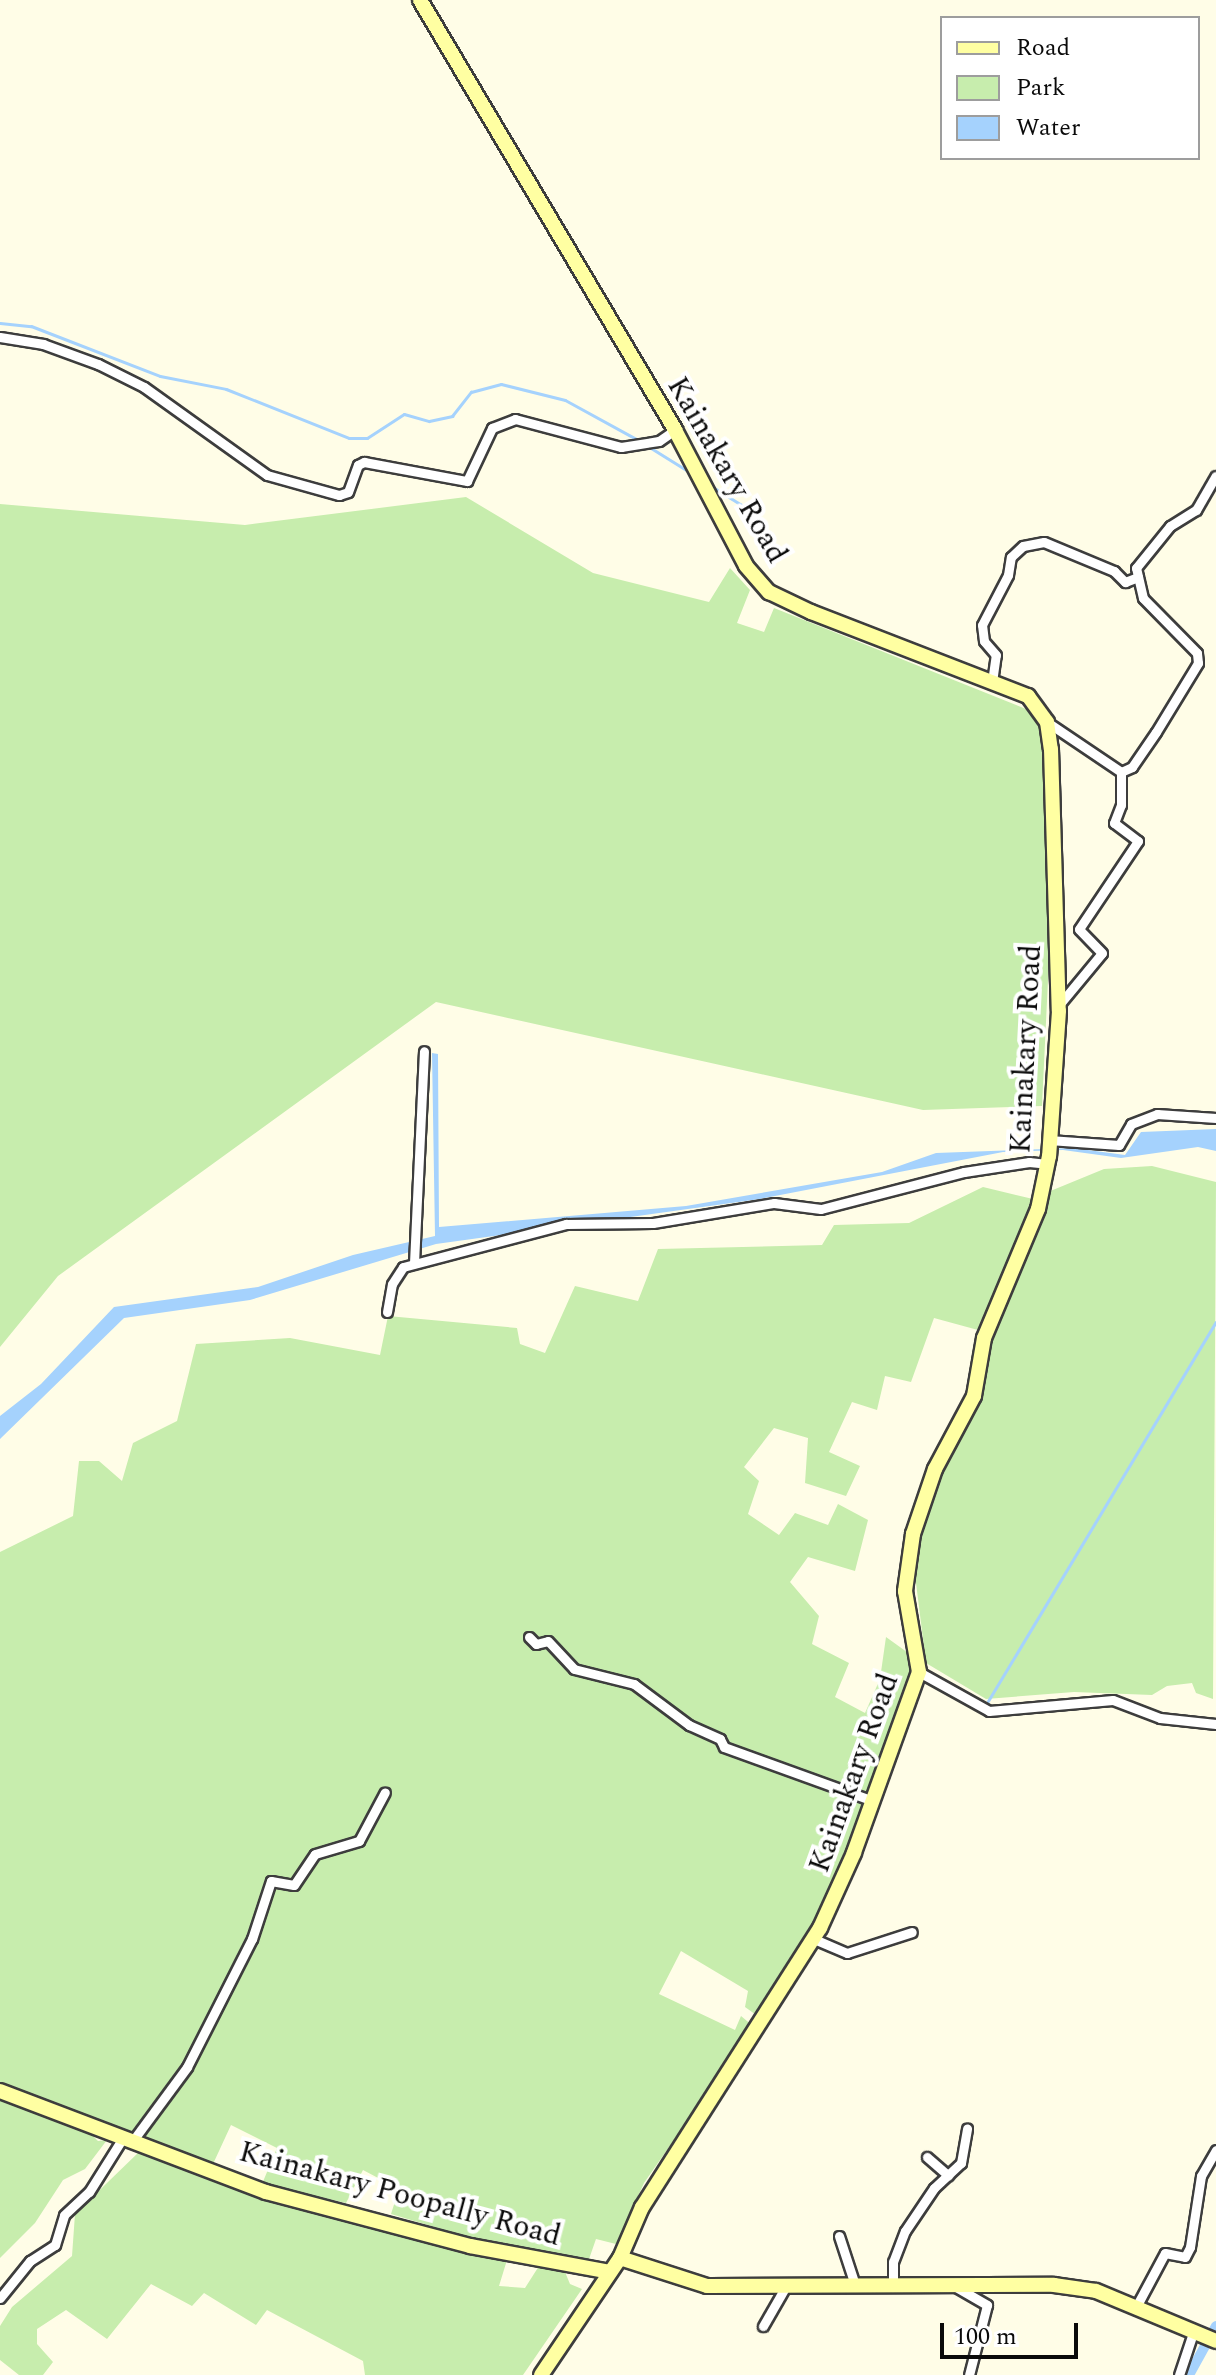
<!DOCTYPE html>
<style>
body{margin:0}
#map{position:relative;width:1216px;height:2375px;overflow:hidden;background:#fffde7;font-family:Spectral,serif}
div>[style]{position:absolute}
[style*='--x']{left:calc(var(--x)*1px);top:calc(var(--y)*1px);width:calc(var(--w)*1px);rotate:calc(var(--a)*1deg)}
.green>*{inset:0;background:#c7edad}
.water>*{inset:0;background:#a5d2fd}
.stream>*{height:3px;margin:-1.5px;padding:0 1.5px;transform-origin:1.5px;border-radius:1.5px;background:#a5d2fd}
.canal>*{height:10px;margin:-5px;padding:0 5px;transform-origin:5px;border-radius:5px;background:#a5d2fd}
.roads{filter:drop-shadow(2px 0 #3d3d3d) drop-shadow(-2px 0 #3d3d3d) drop-shadow(0 2px #3d3d3d) drop-shadow(0 -2px #3d3d3d)}
.street>*{height:9px;margin:-4.5px;padding:0 4.5px;transform-origin:4.5px;border-radius:4.5px;background:#fff}
.secondary>*{height:14px;margin:-7px;padding:0 7px;transform-origin:7px;border-radius:7px;background:#ffffa2}
span{translate:-50% -50%;white-space:nowrap;text-align:center;line-height:1.15;-webkit-text-stroke:8px #fff;paint-order:stroke}
.street-label{font-size:30px;color:#0a0a0a}
.legend{position:absolute;left:940px;top:16px;width:260px;height:144px;box-sizing:border-box;background:#fff;border:2px solid #9d9d9d;margin:0;padding:10px 14px;list-style:none;font-size:24px;color:#0a0a0a}
.legend li{display:flex;align-items:center;gap:16px;height:40px}
.legend b{width:40px;border:2px solid #9d9d9d}
.scale{position:absolute;left:940px;top:2323px;width:138px;height:36px;box-sizing:border-box;border:4px solid #0a0a0a;border-top:0;padding-left:10px;font-size:24px;line-height:28px;white-space:nowrap;color:#0a0a0a;-webkit-text-stroke:6px #fff;paint-order:stroke}
</style>
<div id="map">
<div class="green">
<i style="clip-path:polygon(466px 497px,593px 573px,709px 602px,730px 568px,750px 590px,737px 623px,764px 632px,774px 608px,1031px 711px,1042px 730px,1050px 938px,1042px 1106px,923px 1110px,436px 1002px,58px 1276px,0 1347px,0 504px,245px 525px)"></i>
<i style="clip-path:polygon(1152px 1166px,1216px 1182px,1213px 1699px,1196px 1693px,1192px 1683px,1167px 1686px,1152px 1695px,1074px 1692px,986px 1699px,926px 1663px,913px 1559px,926px 1510px,947px 1458px,982px 1397px,989px 1337px,1048px 1192px,1104px 1169px)"></i>
<i style="clip-path:polygon(983px 1187px,1033px 1199px,978px 1330px,934px 1318px,911px 1382px,885px 1376px,877px 1410px,852px 1402px,829px 1452px,860px 1466px,846px 1496px,805px 1483px,808px 1438px,774px 1428px,744px 1467px,759px 1481px,748px 1514px,779px 1535px,795px 1513px,828px 1525px,838px 1504px,868px 1520px,855px 1571px,808px 1557px,790px 1582px,819px 1616px,812px 1644px,849px 1663px,835px 1697px,865px 1713px,880px 1679px,886px 1637px,911px 1655px,910px 1679px,821px 1915px,759px 2017px,745px 2007px,748px 1991px,681px 1951px,659px 1994px,735px 2030px,741px 2016px,753px 2026px,644px 2183px,616px 2244px,596px 2239px,588px 2262px,478px 2240px,391px 2214px,399px 2189px,363px 2170px,346px 2203px,262px 2184px,277px 2148px,231px 2125px,213px 2164px,0 2087px,0 1552px,73px 1516px,79px 1461px,99px 1461px,122px 1481px,133px 1443px,177px 1421px,196px 1344px,290px 1338px,380px 1355px,388px 1316px,517px 1328px,520px 1344px,545px 1353px,575px 1286px,638px 1301px,658px 1249px,822px 1245px,834px 1225px,909px 1223px)"></i>
<i style="clip-path:polygon(0 2098px,88px 2131px,98px 2141px,107px 2140px,85px 2169px,63px 2180px,35px 2223px,0 2258px)"></i>
<i style="clip-path:polygon(141px 2150px,507px 2260px,499px 2286px,525px 2288px,539px 2266px,565px 2272px,570px 2284px,582px 2289px,523px 2375px,365px 2375px,363px 2361px,267px 2310px,256px 2325px,204px 2293px,192px 2306px,151px 2284px,107px 2339px,66px 2310px,37px 2329px,37px 2344px,53px 2362px,43px 2375px,19px 2375px,0 2360px,0 2326px,12px 2307px,72px 2256px,75px 2214px)"></i>
</div>
<div class="water">
<i style="clip-path:polygon(432px 1053px,438px 1054px,439px 1227px,686px 1206px,882px 1172px,936px 1153px,1073px 1148px,1125px 1155px,1141px 1132px,1216px 1129px,1216px 1151px,1198px 1147px,1121px 1158px,1063px 1150px,1003px 1152px,760px 1199px,436px 1244px,250px 1300px,124px 1318px,0 1439px,0 1416px,41px 1384px,114px 1307px,258px 1287px,353px 1255px,435px 1236px)"></i>
</div>
<div class="stream">
<i style="--x:0;--y:323;--w:31;--a:6"></i>
<i style="--x:31;--y:326;--w:138;--a:21.2"></i>
<i style="--x:160;--y:376;--w:67;--a:11.1"></i>
<i style="--x:226;--y:389;--w:132;--a:21.7"></i>
<i style="--x:349;--y:438;--w:18;--a:0"></i>
<i style="--x:367;--y:438;--w:44;--a:-33"></i>
<i style="--x:404;--y:414;--w:26;--a:16"></i>
<i style="--x:429;--y:421;--w:24;--a:-12"></i>
<i style="--x:452;--y:416;--w:31;--a:-52"></i>
<i style="--x:471;--y:392;--w:31;--a:-15"></i>
<i style="--x:501;--y:384;--w:66;--a:14"></i>
<i style="--x:565;--y:400;--w:85;--a:28.7"></i>
<i style="--x:646;--y:445;--w:53;--a:31.9"></i>
<i style="--x:711;--y:486;--w:36;--a:32"></i>
<i style="--x:988;--y:1701;--w:442;--a:-59"></i>
</div>
<div class="canal">
<i style="--x:1189;--y:2375;--w:56;--a:-61.1"></i>
</div>
<div class="roads">
<div class="street">
<i style="--x:0;--y:337;--w:44;--a:9.2"></i>
<i style="--x:43;--y:344;--w:59;--a:20"></i>
<i style="--x:98;--y:364;--w:51;--a:26.6"></i>
<i style="--x:144;--y:387;--w:151;--a:35.6"></i>
<i style="--x:267;--y:475;--w:75;--a:15.5"></i>
<i style="--x:339;--y:495;--w:9;--a:-18"></i>
<i style="--x:348;--y:492;--w:29;--a:-70"></i>
<i style="--x:358;--y:465;--w:7;--a:-27"></i>
<i style="--x:364;--y:462;--w:105;--a:10.5"></i>
<i style="--x:467;--y:481;--w:59;--a:-64.7"></i>
<i style="--x:492;--y:428;--w:25;--a:-21"></i>
<i style="--x:515;--y:419;--w:110;--a:14.8"></i>
<i style="--x:621;--y:447;--w:38;--a:-9"></i>
<i style="--x:659;--y:441;--w:19;--a:-35"></i>
<i style="--x:992;--y:682;--w:27;--a:-82"></i>
<i style="--x:996;--y:655;--w:18;--a:-131"></i>
<i style="--x:984;--y:641;--w:16;--a:-97"></i>
<i style="--x:982;--y:625;--w:56;--a:-62.5"></i>
<i style="--x:1008;--y:575;--w:18;--a:-81"></i>
<i style="--x:1011;--y:557;--w:16;--a:-43"></i>
<i style="--x:1023;--y:546;--w:21;--a:-11"></i>
<i style="--x:1044;--y:542;--w:76;--a:22.5"></i>
<i style="--x:1114;--y:571;--w:16;--a:45"></i>
<i style="--x:1125;--y:582;--w:14;--a:-21"></i>
<i style="--x:1047;--y:722;--w:89;--a:34"></i>
<i style="--x:1121;--y:772;--w:12;--a:-24"></i>
<i style="--x:1132;--y:767;--w:42;--a:-55.6"></i>
<i style="--x:1156;--y:732;--w:81;--a:-58.7"></i>
<i style="--x:1198;--y:663;--w:10;--a:-96"></i>
<i style="--x:1197;--y:653;--w:77;--a:-134.5"></i>
<i style="--x:1143;--y:598;--w:31;--a:-103"></i>
<i style="--x:1136;--y:568;--w:54;--a:-51"></i>
<i style="--x:1170;--y:526;--w:31;--a:-32"></i>
<i style="--x:1196;--y:510;--w:39;--a:-60"></i>
<i style="--x:1059;--y:1005;--w:67;--a:-50.4"></i>
<i style="--x:1102;--y:953;--w:33;--a:-134"></i>
<i style="--x:1079;--y:929;--w:106;--a:-56.2"></i>
<i style="--x:1138;--y:841;--w:30;--a:-143"></i>
<i style="--x:1114;--y:823;--w:19;--a:-69"></i>
<i style="--x:1121;--y:805;--w:33;--a:-90"></i>
<i style="--x:1049;--y:1140;--w:70;--a:4.1"></i>
<i style="--x:1119;--y:1145;--w:24;--a:-60"></i>
<i style="--x:1131;--y:1124;--w:28;--a:-21"></i>
<i style="--x:1157;--y:1114;--w:59;--a:3.9"></i>
<i style="--x:414;--y:1263;--w:212;--a:-87.3"></i>
<i style="--x:387;--y:1312;--w:28;--a:-80"></i>
<i style="--x:392;--y:1284;--w:20;--a:-57"></i>
<i style="--x:403;--y:1267;--w:169;--a:-14.8"></i>
<i style="--x:566;--y:1224;--w:87;--a:-0.7"></i>
<i style="--x:653;--y:1223;--w:123;--a:-9.4"></i>
<i style="--x:774;--y:1203;--w:47;--a:7.3"></i>
<i style="--x:821;--y:1209;--w:148;--a:-14.5"></i>
<i style="--x:964;--y:1172;--w:66;--a:-8.7"></i>
<i style="--x:1029;--y:1162;--w:18;--a:6"></i>
<i style="--x:529;--y:1637;--w:10;--a:45"></i>
<i style="--x:536;--y:1644;--w:12;--a:-14"></i>
<i style="--x:548;--y:1641;--w:38;--a:47"></i>
<i style="--x:574;--y:1669;--w:62;--a:14"></i>
<i style="--x:634;--y:1684;--w:69;--a:36.7"></i>
<i style="--x:689;--y:1725;--w:34;--a:24"></i>
<i style="--x:720;--y:1739;--w:9;--a:63"></i>
<i style="--x:724;--y:1747;--w:158;--a:19.9"></i>
<i style="--x:919;--y:1672;--w:80;--a:29.1"></i>
<i style="--x:989;--y:1711;--w:124;--a:-5.1"></i>
<i style="--x:1113;--y:1700;--w:50;--a:21"></i>
<i style="--x:1160;--y:1718;--w:56;--a:6.1"></i>
<i style="--x:814;--y:1939;--w:36;--a:23"></i>
<i style="--x:847;--y:1953;--w:68;--a:-17.9"></i>
<i style="--x:134;--y:2139;--w:89;--a:-53.6"></i>
<i style="--x:187;--y:2067;--w:144;--a:-63.1"></i>
<i style="--x:252;--y:1939;--w:61;--a:-71.9"></i>
<i style="--x:271;--y:1881;--w:23;--a:10"></i>
<i style="--x:294;--y:1885;--w:37;--a:-56"></i>
<i style="--x:315;--y:1854;--w:46;--a:-16.5"></i>
<i style="--x:359;--y:1841;--w:55;--a:-62"></i>
<i style="--x:927;--y:2157;--w:28;--a:41"></i>
<i style="--x:839;--y:2236;--w:52;--a:71.9"></i>
<i style="--x:893;--y:2285;--w:23;--a:-90"></i>
<i style="--x:893;--y:2262;--w:33;--a:-69"></i>
<i style="--x:905;--y:2231;--w:52;--a:-56"></i>
<i style="--x:934;--y:2188;--w:37;--a:-43"></i>
<i style="--x:961;--y:2163;--w:35;--a:-80"></i>
<i style="--x:956;--y:2287;--w:36;--a:30"></i>
<i style="--x:987;--y:2305;--w:72;--a:104.4"></i>
<i style="--x:0;--y:2298;--w:48;--a:-51"></i>
<i style="--x:30;--y:2261;--w:30;--a:-33"></i>
<i style="--x:55;--y:2245;--w:31;--a:-73"></i>
<i style="--x:64;--y:2215;--w:34;--a:-43"></i>
<i style="--x:89;--y:2192;--w:66;--a:-58"></i>
<i style="--x:1136;--y:2307;--w:61;--a:-61.8"></i>
<i style="--x:1165;--y:2253;--w:20;--a:11"></i>
<i style="--x:1185;--y:2257;--w:11;--a:-63"></i>
<i style="--x:1190;--y:2247;--w:72;--a:-81.2"></i>
<i style="--x:1201;--y:2176;--w:30;--a:-60"></i>
<i style="--x:763;--y:2326;--w:46;--a:-60.1"></i>
<i style="--x:1179;--y:2375;--w:44;--a:-71.6"></i>
</div>
<div class="secondary">
<i style="--x:420;--y:0;--w:500;--a:59.3"></i>
<i style="--x:675;--y:430;--w:153;--a:62.4"></i>
<i style="--x:746;--y:566;--w:35;--a:49"></i>
<i style="--x:769;--y:592;--w:47;--a:25.5"></i>
<i style="--x:811;--y:612;--w:233;--a:21.2"></i>
<i style="--x:1028;--y:696;--w:32;--a:54"></i>
<i style="--x:1047;--y:722;--w:27;--a:82"></i>
<i style="--x:1051;--y:749;--w:262;--a:88.3"></i>
<i style="--x:1059;--y:1011;--w:145;--a:93.9"></i>
<i style="--x:1049;--y:1156;--w:54;--a:101.7"></i>
<i style="--x:1038;--y:1209;--w:140;--a:112.7"></i>
<i style="--x:984;--y:1338;--w:59;--a:99.8"></i>
<i style="--x:974;--y:1396;--w:83;--a:118.1"></i>
<i style="--x:935;--y:1469;--w:69;--a:108.7"></i>
<i style="--x:913;--y:1534;--w:58;--a:98"></i>
<i style="--x:905;--y:1591;--w:82;--a:80.2"></i>
<i style="--x:919;--y:1672;--w:192;--a:109.8"></i>
<i style="--x:854;--y:1853;--w:82;--a:114.4"></i>
<i style="--x:820;--y:1928;--w:331;--a:122.5"></i>
<i style="--x:642;--y:2207;--w:56;--a:113.3"></i>
<i style="--x:620;--y:2258;--w:141;--a:124"></i>
<i style="--x:0;--y:2091;--w:285;--a:20.8"></i>
<i style="--x:266;--y:2192;--w:211;--a:14.8"></i>
<i style="--x:470;--y:2246;--w:142;--a:10.5"></i>
<i style="--x:620;--y:2258;--w:91;--a:17.8"></i>
<i style="--x:707;--y:2286;--w:347;--a:-0.2"></i>
<i style="--x:1054;--y:2285;--w:42;--a:8.1"></i>
<i style="--x:1096;--y:2291;--w:130;--a:22.6"></i>
</div>
</div>
<div class="street-label">
<span style="left:727px;top:470px;rotate:60deg">Kainakary Road</span>
<span style="left:1026px;top:1049px;rotate:-87deg">Kainakary Road</span>
<span style="left:854px;top:1773px;rotate:-70deg">Kainakary Road</span>
<span style="left:400px;top:2194px;rotate:15deg">Kainakary Poopally Road</span>
</div>
<ul class="legend">
<li><b style="height:10px;background:#ffffa2"></b>Road</li>
<li><b style="height:22px;background:#c7edad"></b>Park</li>
<li><b style="height:22px;background:#a5d2fd"></b>Water</li>
</ul>
<div class="scale">100 m</div>
</div>
